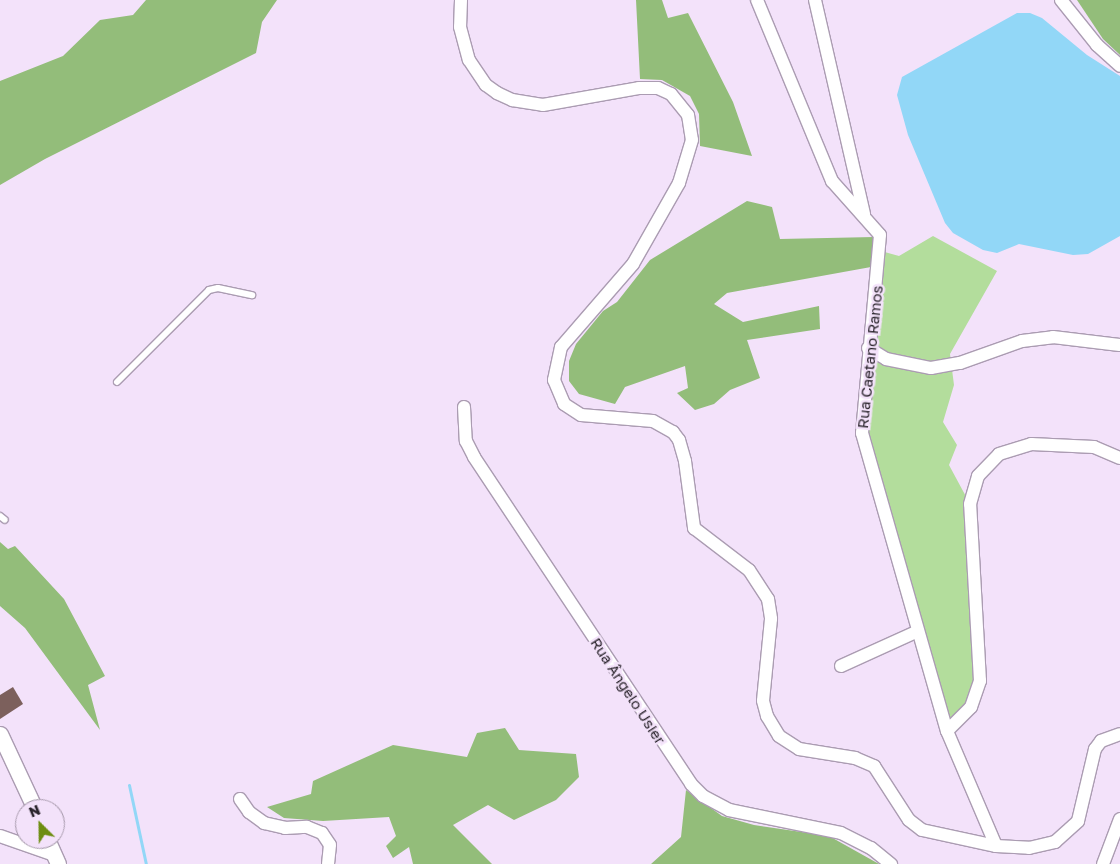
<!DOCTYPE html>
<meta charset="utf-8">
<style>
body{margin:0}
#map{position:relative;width:1120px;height:864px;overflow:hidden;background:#f3e2fa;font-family:"Golos Text",sans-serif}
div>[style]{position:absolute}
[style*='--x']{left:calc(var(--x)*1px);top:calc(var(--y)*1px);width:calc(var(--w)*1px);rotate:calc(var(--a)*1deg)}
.green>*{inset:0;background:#b3dd9c}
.forest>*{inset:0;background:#93bd7a}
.water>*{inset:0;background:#92d7f7}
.stream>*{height:3px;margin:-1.5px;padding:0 1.5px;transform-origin:1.5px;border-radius:1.5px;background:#92d7f7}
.building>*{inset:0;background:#7c605c}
.roads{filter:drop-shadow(1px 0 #ab9cb2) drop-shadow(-1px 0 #ab9cb2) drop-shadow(0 1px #ab9cb2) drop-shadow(0 -1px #ab9cb2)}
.service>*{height:6px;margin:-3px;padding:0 3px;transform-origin:3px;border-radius:3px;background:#fff}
.minor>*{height:12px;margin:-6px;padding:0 6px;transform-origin:6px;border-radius:6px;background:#fff}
.tertiary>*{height:15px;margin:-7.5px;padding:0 7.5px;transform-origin:7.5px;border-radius:7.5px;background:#fff}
span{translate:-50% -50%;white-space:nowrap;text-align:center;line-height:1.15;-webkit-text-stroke:5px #f3e2fa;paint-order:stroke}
.street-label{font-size:15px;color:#2a242c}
.north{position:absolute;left:15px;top:799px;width:50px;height:50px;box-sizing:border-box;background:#f3e2fa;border:1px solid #a396a8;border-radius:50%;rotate:337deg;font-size:14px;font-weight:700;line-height:20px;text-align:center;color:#2a242c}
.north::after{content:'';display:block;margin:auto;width:18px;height:22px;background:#6d8d11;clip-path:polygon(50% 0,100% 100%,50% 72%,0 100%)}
</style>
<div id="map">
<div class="green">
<i style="clip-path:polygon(933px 236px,997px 271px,950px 354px,954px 385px,943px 422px,957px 445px,949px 465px,970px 504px,977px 695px,947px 731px,866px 455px,881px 251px,899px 256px)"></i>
</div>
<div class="forest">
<i style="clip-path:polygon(146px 0,277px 0,262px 22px,256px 53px,45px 159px,0 185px,0 81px,63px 56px,100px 20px,133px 15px)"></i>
<i style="clip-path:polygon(636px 0,662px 0,668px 18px,688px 13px,733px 102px,752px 156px,700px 146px,699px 114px,690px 96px,662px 80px,640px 79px)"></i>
<i style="clip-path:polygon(1077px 0,1120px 0,1120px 55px,1103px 39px)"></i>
<i style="clip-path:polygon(747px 201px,772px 207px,780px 239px,874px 237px,871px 267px,727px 293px,714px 304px,743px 322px,819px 306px,820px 329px,747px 340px,760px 378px,730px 390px,714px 404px,695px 410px,677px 393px,688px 388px,685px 366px,625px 387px,615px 404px,579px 394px,569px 381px,569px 361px,576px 344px,603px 311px,617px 302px,650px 260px)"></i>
<i style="clip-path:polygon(0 542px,8px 549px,15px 546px,64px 599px,105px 676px,88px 685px,100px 730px,25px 628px,0 606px)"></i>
<i style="clip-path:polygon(505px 728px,519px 750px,576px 754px,579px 777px,556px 800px,514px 820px,488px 805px,453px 825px,492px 864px,413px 864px,409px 847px,393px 858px,386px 846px,396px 836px,389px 817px,323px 821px,284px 818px,267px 807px,311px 794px,313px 781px,393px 745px,467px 757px,477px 733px)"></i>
<i style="clip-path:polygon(686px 790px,722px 816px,754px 825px,829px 836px,879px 864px,651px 864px,681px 837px)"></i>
</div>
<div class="water">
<i style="clip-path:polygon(1017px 13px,1030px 13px,1042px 18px,1087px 55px,1120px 76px,1120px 236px,1088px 254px,1073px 255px,1019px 244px,997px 253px,983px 250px,953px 233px,945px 223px,908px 135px,897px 95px,902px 77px)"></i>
</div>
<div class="stream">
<i style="--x:129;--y:785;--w:81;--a:77.9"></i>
</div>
<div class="building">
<i style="clip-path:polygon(13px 687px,23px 704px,0 719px,0 695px)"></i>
</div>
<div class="roads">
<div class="service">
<i style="--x:117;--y:382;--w:130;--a:-45"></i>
<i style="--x:209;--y:290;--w:9;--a:-13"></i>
<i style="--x:218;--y:288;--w:35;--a:12"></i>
<i style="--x:0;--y:516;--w:6;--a:39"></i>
</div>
<div class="minor">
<i style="--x:461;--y:0;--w:27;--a:92"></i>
<i style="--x:460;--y:27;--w:34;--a:75"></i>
<i style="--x:469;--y:60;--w:30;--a:56"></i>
<i style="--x:486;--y:85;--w:14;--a:36"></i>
<i style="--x:497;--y:93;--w:17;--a:25"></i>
<i style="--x:512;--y:100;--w:31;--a:9"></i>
<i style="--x:543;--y:105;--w:97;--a:-10"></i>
<i style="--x:639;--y:88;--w:19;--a:0"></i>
<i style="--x:658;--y:88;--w:14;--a:25"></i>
<i style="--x:671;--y:94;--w:27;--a:51"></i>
<i style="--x:688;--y:115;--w:25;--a:81"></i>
<i style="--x:692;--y:140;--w:45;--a:106.8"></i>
<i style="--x:679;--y:183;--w:93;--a:119.6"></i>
<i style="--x:633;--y:264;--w:110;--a:130.9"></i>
<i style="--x:561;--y:347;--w:34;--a:102"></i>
<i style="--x:554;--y:380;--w:26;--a:67"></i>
<i style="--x:564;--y:404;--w:20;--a:33"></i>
<i style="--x:581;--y:415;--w:72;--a:4.8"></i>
<i style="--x:653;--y:421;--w:23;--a:29"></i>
<i style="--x:673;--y:432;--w:10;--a:53"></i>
<i style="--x:679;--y:440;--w:22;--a:74"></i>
<i style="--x:685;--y:461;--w:68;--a:82.3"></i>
<i style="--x:694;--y:528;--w:69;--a:37.4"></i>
<i style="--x:749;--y:570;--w:35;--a:57"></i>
<i style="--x:768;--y:599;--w:20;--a:81"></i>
<i style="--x:771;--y:619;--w:82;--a:95.6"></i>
<i style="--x:763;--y:701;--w:16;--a:75"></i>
<i style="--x:767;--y:716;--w:23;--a:59"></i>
<i style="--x:779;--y:736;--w:24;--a:33"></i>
<i style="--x:799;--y:749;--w:57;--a:9.1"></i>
<i style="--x:855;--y:758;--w:21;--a:23"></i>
<i style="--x:874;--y:766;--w:64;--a:57.1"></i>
<i style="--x:909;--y:820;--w:16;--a:38"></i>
<i style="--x:922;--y:830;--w:76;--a:12.2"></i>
<i style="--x:996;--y:846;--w:33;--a:3"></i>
<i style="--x:1029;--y:848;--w:27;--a:-13"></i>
<i style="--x:1055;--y:842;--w:31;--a:-42"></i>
<i style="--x:1078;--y:821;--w:74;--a:-76.7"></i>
<i style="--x:1095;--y:749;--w:10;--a:-53"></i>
<i style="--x:1101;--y:741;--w:20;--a:-20"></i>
<i style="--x:757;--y:0;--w:196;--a:67.5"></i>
<i style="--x:832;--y:181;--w:72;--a:48.4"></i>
<i style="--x:880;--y:235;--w:199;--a:95.2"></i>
<i style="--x:862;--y:433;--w:310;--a:74.1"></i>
<i style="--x:947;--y:731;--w:125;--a:66.9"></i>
<i style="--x:815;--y:0;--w:220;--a:77.1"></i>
<i style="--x:1061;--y:0;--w:58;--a:51.3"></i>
<i style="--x:1097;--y:45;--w:31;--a:42"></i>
<i style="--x:868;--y:348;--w:21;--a:31"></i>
<i style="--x:886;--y:359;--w:46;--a:11.3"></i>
<i style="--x:931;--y:368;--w:29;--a:-10"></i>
<i style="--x:960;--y:363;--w:66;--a:-19.5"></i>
<i style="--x:1022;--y:341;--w:31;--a:-7"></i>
<i style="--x:1053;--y:337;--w:67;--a:6.8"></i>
<i style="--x:464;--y:407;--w:34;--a:87"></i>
<i style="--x:466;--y:441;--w:18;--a:63"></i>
<i style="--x:474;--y:457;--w:392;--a:56.4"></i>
<i style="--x:691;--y:784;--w:17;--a:45"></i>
<i style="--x:703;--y:796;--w:30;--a:28"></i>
<i style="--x:729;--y:810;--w:114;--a:11.6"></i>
<i style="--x:841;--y:833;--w:34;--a:27"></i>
<i style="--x:871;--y:848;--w:26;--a:39"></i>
<i style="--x:841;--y:666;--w:82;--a:-24.4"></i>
<i style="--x:947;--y:731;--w:34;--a:-45"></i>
<i style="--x:971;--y:707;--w:28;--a:-71"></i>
<i style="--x:980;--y:681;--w:177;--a:-93.2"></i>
<i style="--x:970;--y:504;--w:29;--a:-74"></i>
<i style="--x:978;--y:476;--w:30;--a:-46"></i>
<i style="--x:999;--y:454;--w:34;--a:-17"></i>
<i style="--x:1031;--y:444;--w:63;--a:2.7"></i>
<i style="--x:1094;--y:447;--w:28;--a:23"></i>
<i style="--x:240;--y:799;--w:16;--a:55"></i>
<i style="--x:249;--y:812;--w:19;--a:36"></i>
<i style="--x:264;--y:823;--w:22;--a:13"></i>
<i style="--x:285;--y:828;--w:22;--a:-3"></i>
<i style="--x:307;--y:827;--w:16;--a:22"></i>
<i style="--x:322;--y:833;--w:14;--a:56"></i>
<i style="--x:330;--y:845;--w:19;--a:96"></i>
<i style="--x:0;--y:836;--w:57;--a:19.4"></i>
<i style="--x:1103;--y:864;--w:48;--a:-69.3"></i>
</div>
<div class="tertiary">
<i style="--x:0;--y:734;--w:83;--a:65"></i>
<i style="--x:47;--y:839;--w:27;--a:66"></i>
</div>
</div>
<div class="street-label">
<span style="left:870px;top:357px;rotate:-84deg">Rua Caetano Ramos</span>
<span style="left:628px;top:691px;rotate:57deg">Rua Ângelo Usier</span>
</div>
<div class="north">N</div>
</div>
